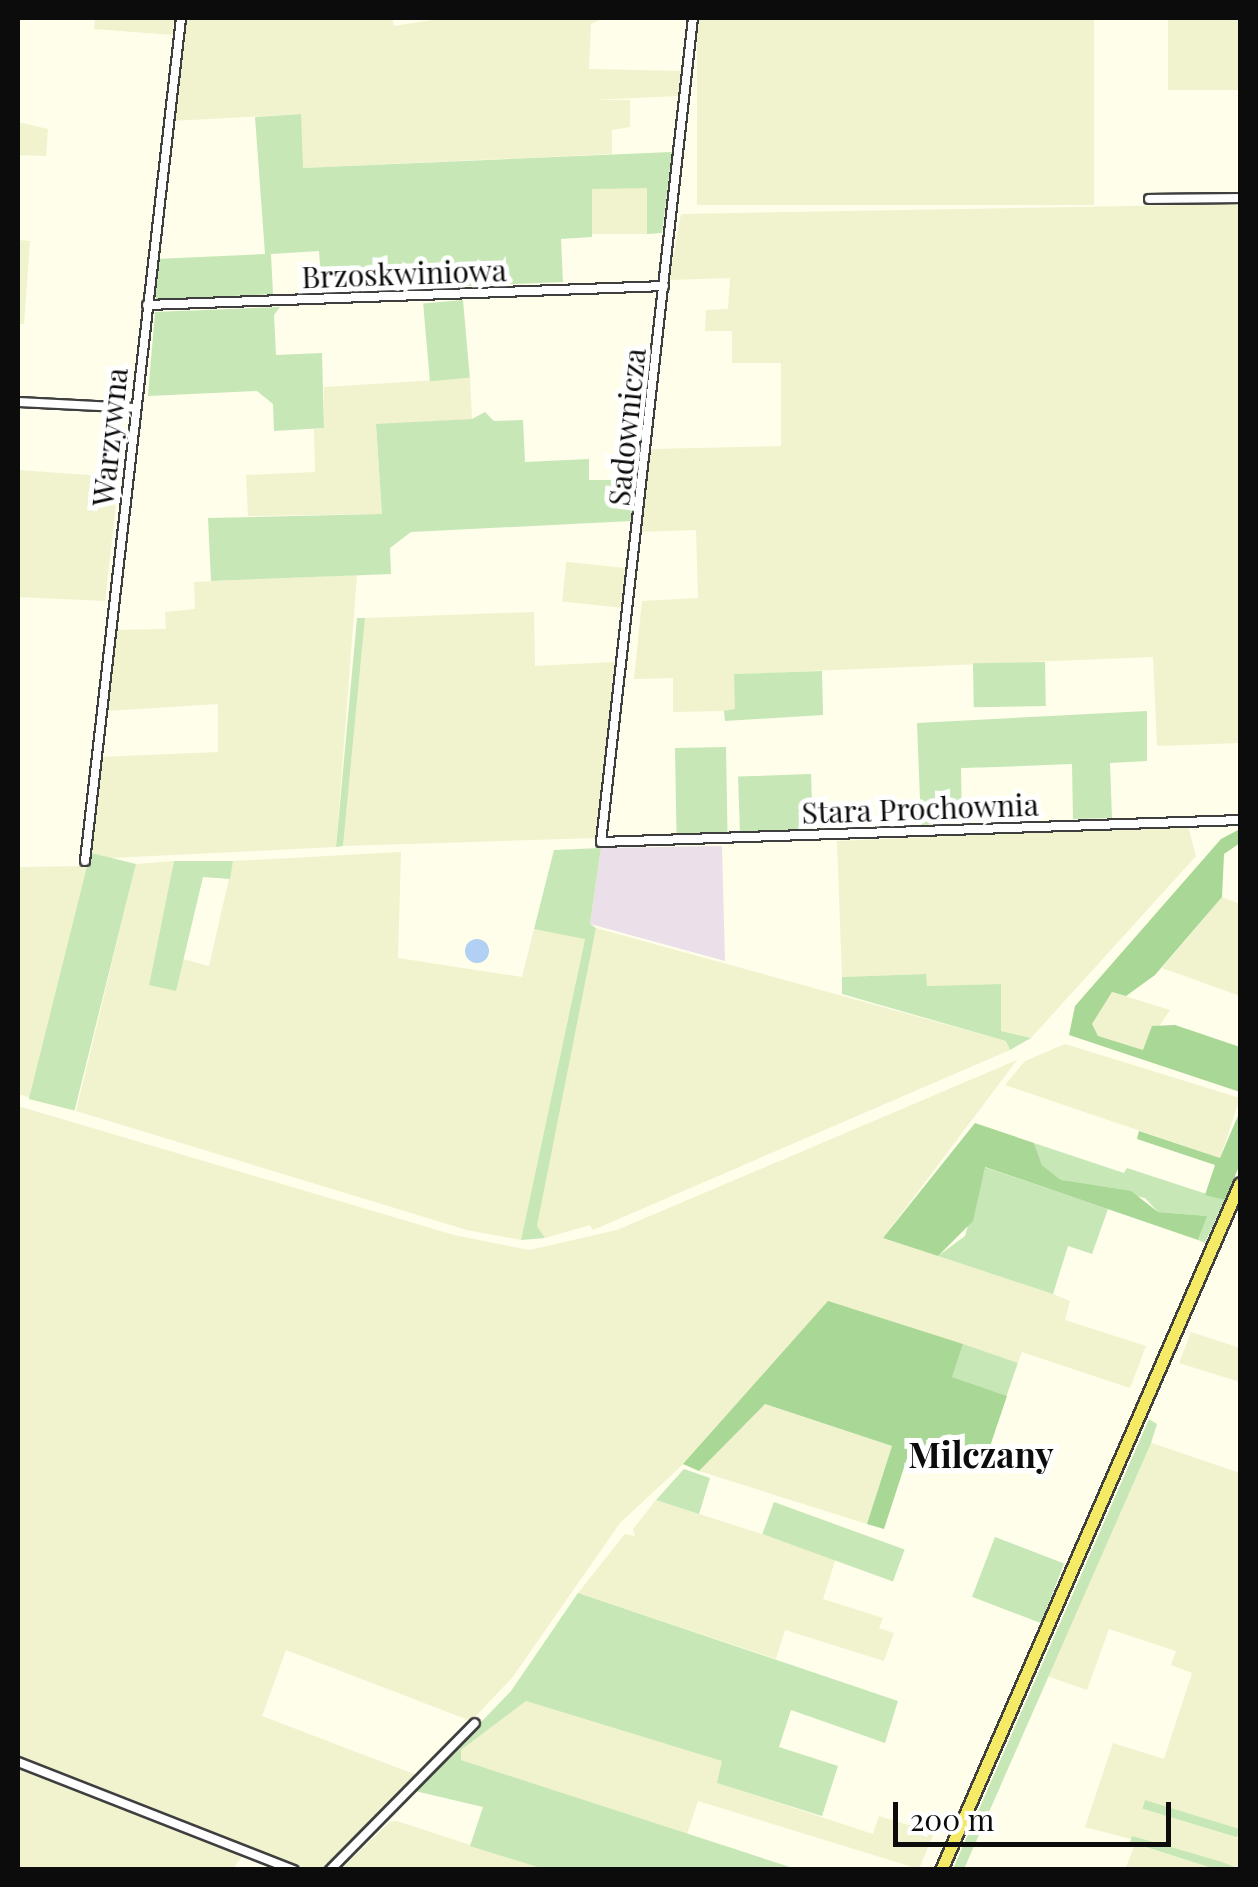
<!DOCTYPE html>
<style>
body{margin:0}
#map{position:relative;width:1258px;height:1887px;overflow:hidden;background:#fefeeb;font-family:"Playfair Display",serif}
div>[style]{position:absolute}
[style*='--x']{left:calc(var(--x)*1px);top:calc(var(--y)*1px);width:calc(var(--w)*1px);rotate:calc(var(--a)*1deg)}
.industrial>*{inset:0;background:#ebe0ea}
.farmland>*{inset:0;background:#f0f3cd;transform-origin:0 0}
.green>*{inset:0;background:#c7e7b7;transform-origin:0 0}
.forest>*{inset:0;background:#a9d796}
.water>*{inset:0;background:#b2d0f4}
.round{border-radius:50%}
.roads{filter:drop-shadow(2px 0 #3f3f3f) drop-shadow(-2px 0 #3f3f3f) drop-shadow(0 2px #3f3f3f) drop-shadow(0 -2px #3f3f3f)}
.minor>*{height:8px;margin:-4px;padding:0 4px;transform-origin:4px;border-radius:4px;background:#fff}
.primary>*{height:11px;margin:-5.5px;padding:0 5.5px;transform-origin:5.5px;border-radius:5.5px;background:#f4ea66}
span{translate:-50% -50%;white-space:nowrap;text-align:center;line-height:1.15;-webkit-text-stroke:10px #fff;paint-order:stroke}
.street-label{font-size:30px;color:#0c0c0c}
.quarter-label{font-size:35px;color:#0c0c0c;font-weight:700}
.frame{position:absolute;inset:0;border:20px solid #0c0c0c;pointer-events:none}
.scale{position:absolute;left:893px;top:1802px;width:278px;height:45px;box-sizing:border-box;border:5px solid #0c0c0c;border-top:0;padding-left:12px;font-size:30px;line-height:35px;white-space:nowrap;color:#0c0c0c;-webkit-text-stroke:8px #fff;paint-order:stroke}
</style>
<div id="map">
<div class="industrial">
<i style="clip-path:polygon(722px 846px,725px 961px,590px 924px,601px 848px)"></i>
</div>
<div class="farmland">
<i style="clip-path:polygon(95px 18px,174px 18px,173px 35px,94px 29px)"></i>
<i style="clip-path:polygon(186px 18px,392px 18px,394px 26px,445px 18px,604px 18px,591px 24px,589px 69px,681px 71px,679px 96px,592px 100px,630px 100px,630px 127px,612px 130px,612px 154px,302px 168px,300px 114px,171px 121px)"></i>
<i style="left:697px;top:18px;width:397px;height:187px"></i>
<i style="left:1168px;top:18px;width:72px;height:72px"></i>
<i style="clip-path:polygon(18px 122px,48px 129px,46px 156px,18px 155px)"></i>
<i style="left:647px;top:188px;width:46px;height:56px;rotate:90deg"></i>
<i style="clip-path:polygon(1240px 204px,1240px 743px,1157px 746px,1153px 657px,735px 674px,735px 710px,724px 711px,673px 712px,673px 678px,634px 679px,642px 601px,698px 598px,696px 530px,640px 532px,651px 449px,781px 446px,781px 363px,732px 363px,732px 331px,705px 331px,706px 310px,728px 309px,730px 278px,669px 280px,681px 214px)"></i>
<i style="clip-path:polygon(18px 240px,30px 241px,24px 324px,18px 324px)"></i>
<i style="clip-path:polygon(470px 378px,472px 419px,376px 425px,382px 514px,248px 516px,246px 475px,315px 472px,314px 429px,324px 428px,324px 387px)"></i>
<i style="clip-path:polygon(18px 470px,119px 477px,105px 601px,18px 597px)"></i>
<i style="left:625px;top:568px;width:40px;height:59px;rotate:96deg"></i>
<i style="clip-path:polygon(357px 575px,336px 847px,90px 859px,100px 757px,218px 752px,218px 704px,106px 711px,116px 630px,166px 629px,165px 612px,195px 609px,194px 582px)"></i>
<i style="clip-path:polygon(534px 612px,535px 666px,615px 662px,596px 838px,343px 846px,365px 618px)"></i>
<i style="clip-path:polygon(1188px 826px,1196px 856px,1031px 1038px,1001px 1031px,1000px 984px,927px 986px,926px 974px,842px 977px,837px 841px)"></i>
<i style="clip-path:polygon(401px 852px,398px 958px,522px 977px,534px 929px,585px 938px,521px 1240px,467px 1230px,76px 1111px,136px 864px,174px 861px,149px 984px,175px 991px,183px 959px,209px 966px,233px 861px)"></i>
<i style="clip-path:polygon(89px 866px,34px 1099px,18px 1094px,18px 867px)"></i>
<i style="clip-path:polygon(1222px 897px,1240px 904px,1240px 996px,1162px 968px)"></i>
<i style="clip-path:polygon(596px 928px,1006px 1041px,1010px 1050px,593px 1230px,590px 1225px,545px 1238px,537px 1226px)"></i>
<i style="clip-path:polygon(1112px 992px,1170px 1010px,1143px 1051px,1097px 1036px,1092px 1024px)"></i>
<i style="clip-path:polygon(1065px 1044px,1240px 1098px,1220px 1158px,1005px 1085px,1025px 1061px)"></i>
<i style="clip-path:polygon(1017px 1060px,883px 1238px,1053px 1294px,1070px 1301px,1065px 1320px,1146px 1346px,1130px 1388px,1022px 1352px,1018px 1363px,828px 1302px,707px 1442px,620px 1523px,512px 1678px,471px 1721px,286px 1650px,262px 1716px,419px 1776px,324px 1869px,299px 1869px,18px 1757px,18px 1106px,454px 1235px,529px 1250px,617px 1230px)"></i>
<i style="clip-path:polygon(1191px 1332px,1240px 1348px,1240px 1382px,1179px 1363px)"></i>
<i style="clip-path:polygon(764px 1404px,892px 1446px,867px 1524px,699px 1471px)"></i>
<i style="clip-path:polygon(1149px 1442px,1240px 1473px,1240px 1829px,1145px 1800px,1142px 1808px,1240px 1839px,1240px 1868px,1085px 1827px,1113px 1743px,1164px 1759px,1192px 1673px,1171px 1665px,1176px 1651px,1109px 1629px,1087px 1690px,1047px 1676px)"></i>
<i style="clip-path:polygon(656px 1500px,836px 1558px,823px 1599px,883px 1618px,879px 1628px,894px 1633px,884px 1661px,785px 1630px,776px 1659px,578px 1593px,625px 1534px,635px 1536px,633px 1529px)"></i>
<i style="clip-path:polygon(526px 1701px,723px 1761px,718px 1783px,873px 1834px,879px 1816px,934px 1833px,919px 1869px,698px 1801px,687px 1834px,461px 1760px,461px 1750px)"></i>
<i style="clip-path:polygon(18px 1765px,243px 1855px,233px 1869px,18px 1870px)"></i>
<i style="clip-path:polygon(391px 1821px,397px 1821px,544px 1869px,340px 1870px)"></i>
<i style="clip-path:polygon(1135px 1844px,1215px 1869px,1125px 1870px)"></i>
</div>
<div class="green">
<i style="clip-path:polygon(301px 114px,303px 168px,672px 152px,662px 233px,647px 234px,647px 188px,592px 189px,592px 237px,561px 239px,563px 282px,322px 292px,319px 251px,271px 254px,273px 294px,156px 300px,156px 259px,265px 254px,255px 117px)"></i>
<i style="left:463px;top:300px;width:78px;height:40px;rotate:85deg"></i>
<i style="clip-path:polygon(280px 307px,274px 315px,276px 355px,322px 353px,324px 428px,274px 431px,273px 404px,257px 391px,148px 396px,155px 312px)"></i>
<i style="clip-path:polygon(485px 412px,494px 421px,523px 420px,525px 462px,589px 459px,589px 480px,638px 480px,632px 521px,411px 532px,390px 548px,391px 574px,211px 581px,208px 518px,382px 514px,376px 424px,472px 419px)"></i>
<i style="clip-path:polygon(357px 618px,365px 618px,343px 846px,336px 847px)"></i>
<i style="left:1045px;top:662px;width:44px;height:72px;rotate:89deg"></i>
<i style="clip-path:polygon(822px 671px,823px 715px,725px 721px,724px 711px,735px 709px,734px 674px)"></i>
<i style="clip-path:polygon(1147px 711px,1147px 761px,1110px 763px,1112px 818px,1073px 819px,1072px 764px,997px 767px,961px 768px,962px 823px,921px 825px,917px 723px)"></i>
<i style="left:726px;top:747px;width:88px;height:51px;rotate:89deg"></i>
<i style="left:811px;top:774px;width:55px;height:73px;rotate:88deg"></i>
<i style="clip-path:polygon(601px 848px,590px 924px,596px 928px,537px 1226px,545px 1238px,521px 1240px,585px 939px,534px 929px,554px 850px)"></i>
<i style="clip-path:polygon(174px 861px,233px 861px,230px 879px,203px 877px,176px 991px,149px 985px)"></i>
<i style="left:136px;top:864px;width:254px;height:47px;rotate:104deg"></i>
<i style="clip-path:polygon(926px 974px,927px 986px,1001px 984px,1001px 1031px,1031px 1038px,1010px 1050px,1006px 1041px,842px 994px,842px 977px)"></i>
<i style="clip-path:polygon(1034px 1143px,1124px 1173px,1127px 1168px,1225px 1200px,1205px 1243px,1198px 1240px,1206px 1216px,1158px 1212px,1145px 1198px,1061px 1180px,1042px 1165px)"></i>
<i style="clip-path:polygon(984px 1167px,1108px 1209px,1092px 1254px,1068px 1246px,1053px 1294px,938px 1256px,965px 1236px)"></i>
<i style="left:963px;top:1344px;width:58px;height:35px;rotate:19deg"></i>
<i style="clip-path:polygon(1149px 1419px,1157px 1424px,1151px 1443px,964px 1869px,953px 1869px)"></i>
<i style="clip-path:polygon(684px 1469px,710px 1478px,699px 1514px,656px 1500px)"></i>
<i style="left:774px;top:1502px;width:139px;height:34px;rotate:20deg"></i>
<i style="left:995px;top:1537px;width:74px;height:64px;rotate:21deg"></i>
<i style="clip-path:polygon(578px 1593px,898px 1701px,885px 1743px,791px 1710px,779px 1747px,838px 1766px,822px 1816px,717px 1783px,722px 1761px,526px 1701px,461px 1750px,461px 1760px,796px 1869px,544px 1869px,470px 1846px,483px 1807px,415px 1791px,511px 1691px)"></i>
<i style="left:1145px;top:1800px;width:99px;height:9px;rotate:17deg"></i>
<i style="clip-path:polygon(1132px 1836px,1219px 1861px,1240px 1869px,1215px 1869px,1130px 1842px)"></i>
</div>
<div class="forest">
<i style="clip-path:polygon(1240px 829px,1240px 843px,1224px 854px,1222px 897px,1155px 975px,1126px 996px,1112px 992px,1092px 1024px,1098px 1036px,1143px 1050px,1152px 1026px,1175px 1025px,1240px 1047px,1240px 1092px,1069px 1035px,1075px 1006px,1221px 839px)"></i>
<i style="clip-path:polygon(1240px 1111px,1240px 1164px,1225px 1200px,1205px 1195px,1215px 1165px,1137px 1139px,1139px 1131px,1220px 1158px)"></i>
<i style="clip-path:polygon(975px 1123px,1034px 1143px,1042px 1165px,1061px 1180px,1131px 1191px,1158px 1212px,1207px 1216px,1198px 1240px,985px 1167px,973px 1221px,938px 1256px,883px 1238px)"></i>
<i style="clip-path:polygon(828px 1301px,963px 1344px,952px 1377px,1007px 1396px,983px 1467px,911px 1446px,884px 1529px,867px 1524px,892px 1446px,765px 1404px,699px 1471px,683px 1464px)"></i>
</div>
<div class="water">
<i class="round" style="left:465px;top:939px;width:24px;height:24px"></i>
</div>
<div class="roads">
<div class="minor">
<i style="--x:693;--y:18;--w:829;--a:96.37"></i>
<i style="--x:601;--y:842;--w:639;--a:-1.97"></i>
<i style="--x:1149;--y:199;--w:91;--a:-0.6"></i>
<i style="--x:147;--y:305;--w:517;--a:-2.1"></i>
<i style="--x:18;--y:402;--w:117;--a:2.9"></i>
<i style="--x:85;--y:861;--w:848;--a:-83.5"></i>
<i style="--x:18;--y:1762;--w:296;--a:21.4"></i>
<i style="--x:330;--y:1870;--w:206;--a:-45.4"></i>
</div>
<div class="primary">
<i style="--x:941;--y:1870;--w:749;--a:-66.48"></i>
</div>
</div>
<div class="street-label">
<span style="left:404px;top:273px;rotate:-2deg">Brzoskwiniowa</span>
<span style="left:626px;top:427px;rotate:-84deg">Sadownicza</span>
<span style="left:109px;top:437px;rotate:-84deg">Warzywna</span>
<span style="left:920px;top:808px;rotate:-2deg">Stara Prochownia</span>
</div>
<div class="quarter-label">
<span style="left:981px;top:1454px">Milczany</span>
</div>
<div class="frame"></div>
<div class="scale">200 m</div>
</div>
